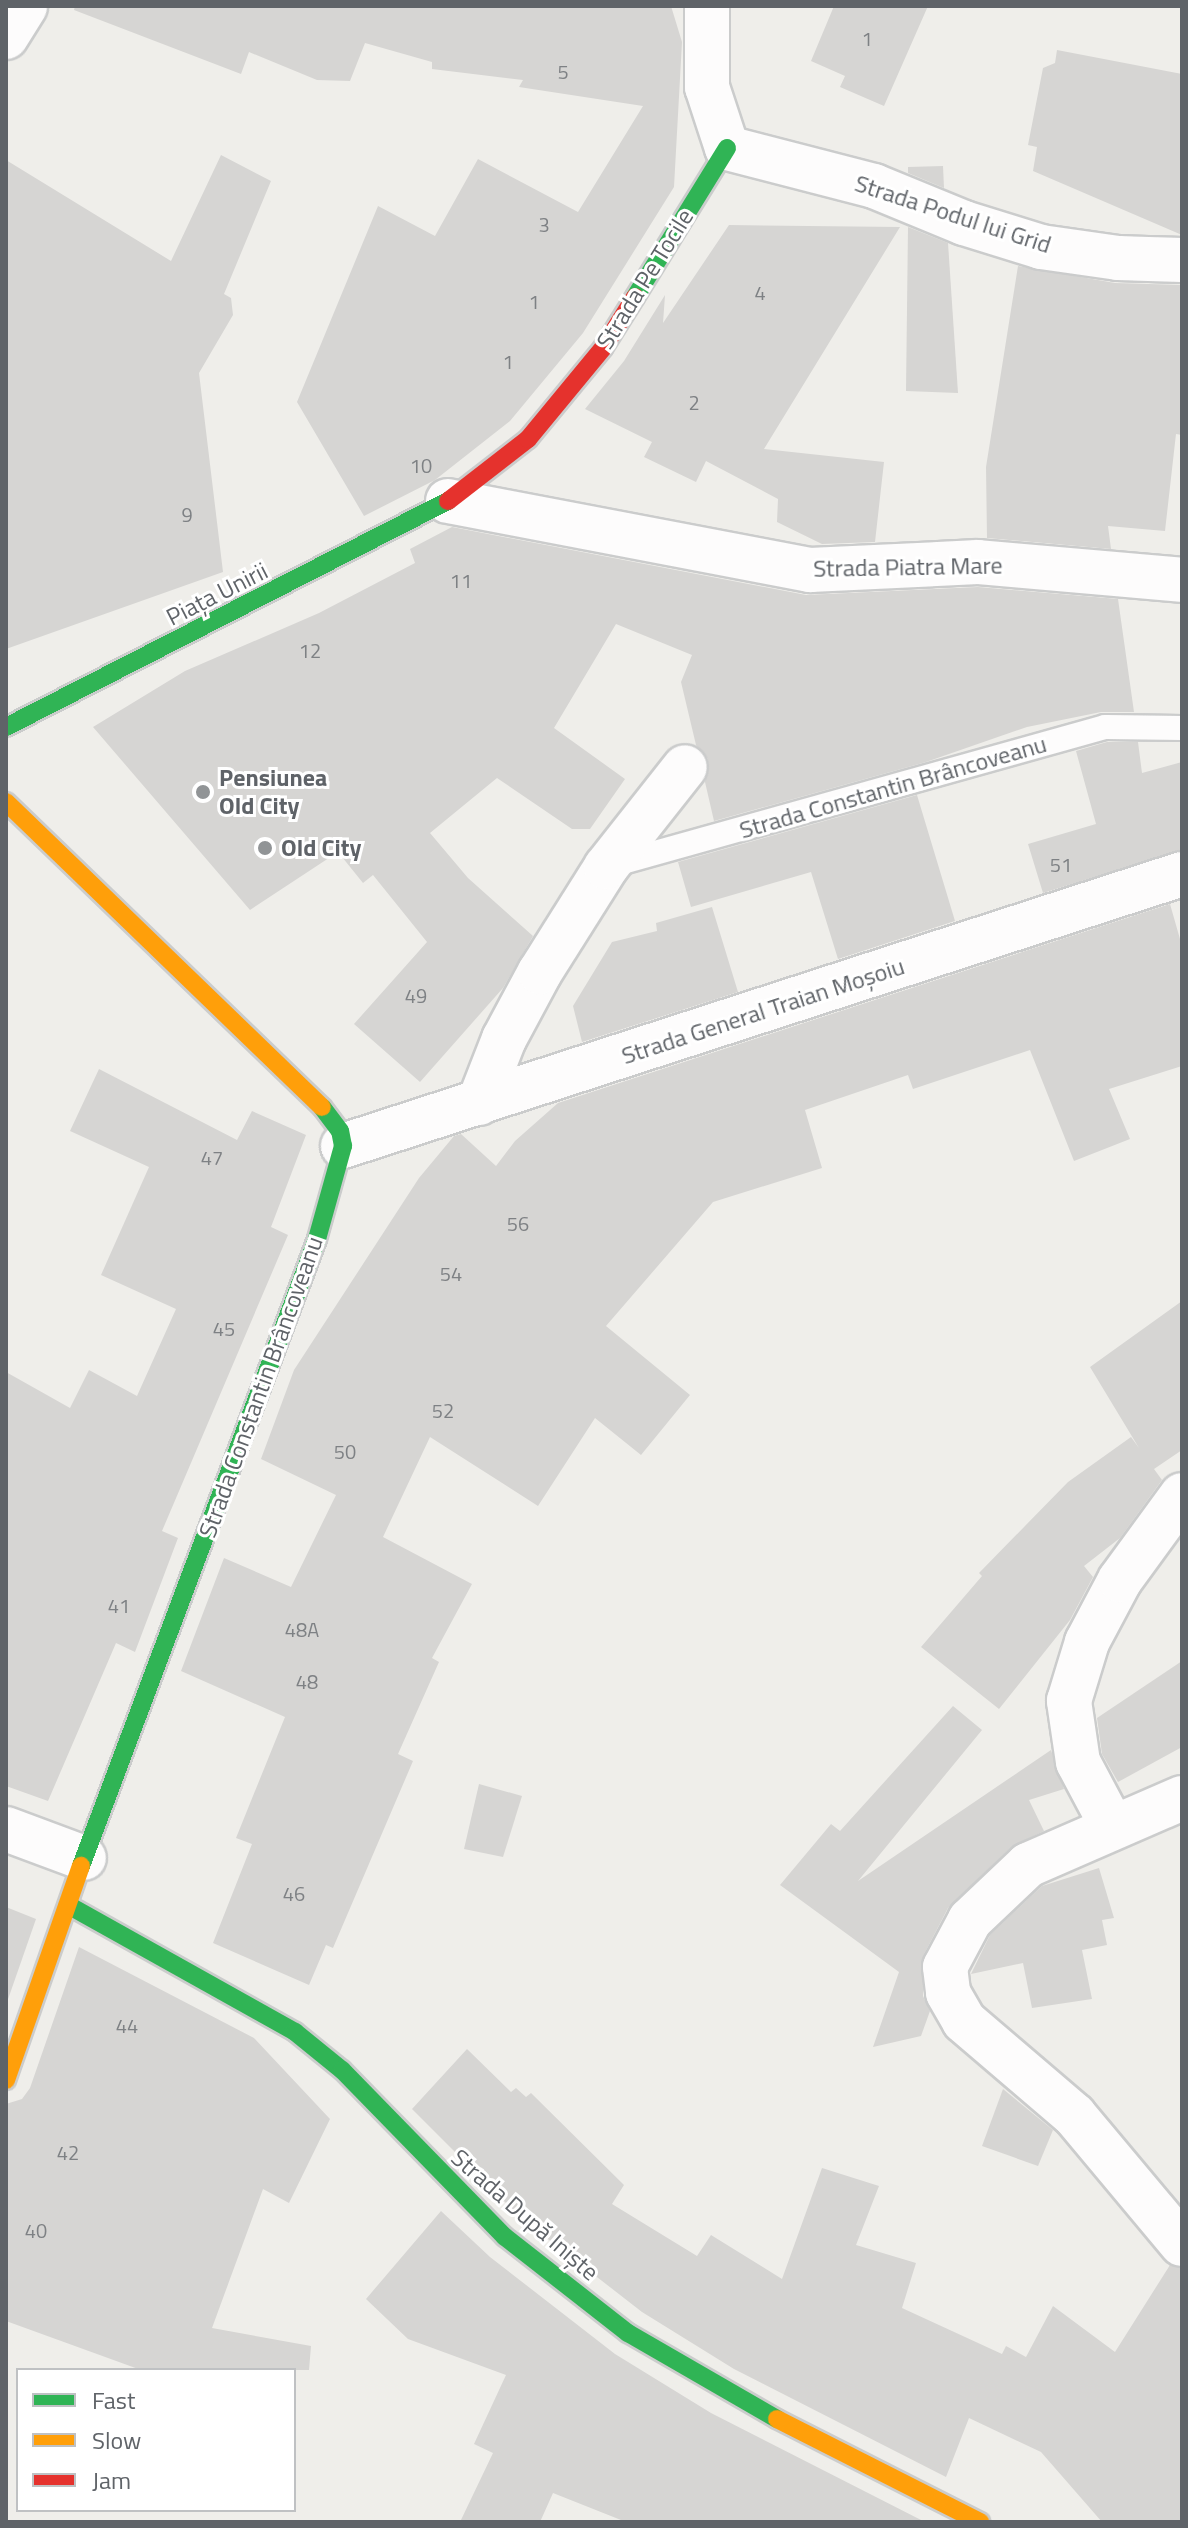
<!DOCTYPE html>
<meta charset="utf-8">
<style>
body{margin:0}
#map{position:relative;width:1188px;height:2528px;overflow:hidden;background:#efeeea;font-family:"Titillium Web",sans-serif}
div>[style]{position:absolute}
[style*='--x']{left:calc(var(--x)*1px);top:calc(var(--y)*1px);width:calc(var(--w)*1px);rotate:calc(var(--a)*1deg)}
.building>*{inset:0;background:#d6d5d3}
.roads{filter:drop-shadow(2px 0 #cbcccc) drop-shadow(-2px 0 #cbcccc) drop-shadow(0 2px #cbcccc) drop-shadow(0 -2px #cbcccc)}
.lane>*{height:24px;margin:-12px;padding:0 12px;transform-origin:12px;border-radius:12px;background:#fdfcfc}
.street>*{height:44px;margin:-22px;padding:0 22px;transform-origin:22px;border-radius:22px;background:#fdfcfc}
.fast>*{height:18px;margin:-9px;padding:0 9px;transform-origin:9px;border-radius:9px;background:#30b455}
.slow>*{height:18px;margin:-9px;padding:0 9px;transform-origin:9px;border-radius:9px;background:#ff9f0a}
.jam>*{height:18px;margin:-9px;padding:0 9px;transform-origin:9px;border-radius:9px;background:#e5322d}
.dots>*{width:22px;height:22px;translate:-50% -50%;box-sizing:border-box;border:4px solid #fff;border-radius:50%}
span{translate:-50% -50%;white-space:nowrap;text-align:center;line-height:1.15;-webkit-text-stroke:6px #fff;paint-order:stroke}
.number-label{font-size:20px;color:#7e8184}
.number-label span{-webkit-text-stroke-width:0}
.street-label{font-size:24px;color:#5f6368}
.poi-label{font-size:24px;color:#5f6368;font-weight:700}
.left{translate:0 -50%;text-align:left}
.frame{position:absolute;inset:0;border:8px solid #5f6368;pointer-events:none}
.legend{position:absolute;left:16px;top:2368px;width:280px;height:144px;box-sizing:border-box;background:#fff;border:2px solid #bfc1c3;margin:0;padding:10px 14px;list-style:none;font-size:24px;color:#5f6368}
.legend li{display:flex;align-items:center;gap:16px;height:40px}
.legend b{width:40px;border:2px solid #bfc1c3}
</style>
<div id="map">
<div class="building">
<i style="clip-path:polygon(75px 6px,671px 6px,682px 42px,674px 187px,583px 333px,510px 421px,435px 480px,364px 516px,297px 402px,378px 206px,435px 236px,478px 159px,578px 212px,643px 106px,519px 87px,523px 80px,432px 69px,432px 62px,365px 43px,350px 81px,317px 80px,249px 52px,241px 74px,74px 10px)"></i>
<i style="clip-path:polygon(834px 6px,928px 6px,884px 106px,840px 87px,845px 76px,811px 61px)"></i>
<i style="clip-path:polygon(1057px 50px,1182px 74px,1182px 235px,1033px 171px,1037px 147px,1028px 145px,1043px 68px,1055px 63px)"></i>
<i style="clip-path:polygon(221px 155px,271px 181px,224px 294px,231px 298px,233px 315px,199px 373px,223px 572px,6px 649px,6px 160px,171px 261px)"></i>
<i style="clip-path:polygon(943px 166px,944px 188px,908px 173px,908px 167px)"></i>
<i style="clip-path:polygon(729px 225px,900px 227px,764px 449px,884px 462px,875px 542px,822px 544px,777px 522px,778px 499px,706px 461px,696px 482px,644px 457px,652px 442px,585px 409px,624px 361px,665px 295px,663px 323px)"></i>
<i style="clip-path:polygon(908px 227px,948px 243px,958px 393px,906px 391px)"></i>
<i style="clip-path:polygon(1018px 266px,1115px 283px,1182px 285px,1182px 435px,1176px 434px,1165px 531px,1108px 526px,1111px 549px,987px 538px,986px 467px)"></i>
<i style="clip-path:polygon(452px 527px,806px 595px,978px 587px,1118px 599px,1134px 712px,1101px 712px,1027px 727px,926px 762px,714px 821px,705px 782px,708px 759px,696px 745px,681px 682px,692px 655px,616px 624px,554px 728px,625px 779px,590px 829px,572px 829px,497px 778px,430px 833px,468px 878px,533px 936px,503px 988px,420px 1082px,354px 1024px,427px 942px,373px 875px,363px 883px,338px 852px,250px 910px,93px 727px,185px 671px,319px 613px,415px 563px,410px 549px)"></i>
<i style="clip-path:polygon(1107px 742px,1138px 742px,1142px 773px,1182px 762px,1182px 850px,1043px 893px,1028px 844px,1096px 824px,1076px 751px)"></i>
<i style="clip-path:polygon(917px 795px,955px 921px,838px 959px,811px 872px,691px 907px,678px 862px)"></i>
<i style="clip-path:polygon(1170px 904px,1182px 946px,1182px 1066px,1109px 1089px,1130px 1139px,1074px 1161px,1030px 1050px,913px 1089px,908px 1075px,805px 1110px,822px 1168px,713px 1202px,606px 1326px,690px 1395px,641px 1455px,595px 1418px,538px 1506px,430px 1437px,383px 1537px,472px 1584px,432px 1658px,439px 1662px,398px 1754px,413px 1761px,333px 1948px,326px 1945px,309px 1985px,213px 1943px,252px 1844px,236px 1838px,285px 1717px,181px 1671px,224px 1558px,291px 1587px,336px 1495px,261px 1459px,294px 1370px,419px 1178px,454px 1136px,461px 1134px,496px 1166px,515px 1141px,558px 1103px)"></i>
<i style="clip-path:polygon(712px 907px,738px 992px,582px 1042px,573px 1006px,612px 942px,657px 931px,656px 923px)"></i>
<i style="clip-path:polygon(99px 1069px,237px 1140px,252px 1111px,306px 1135px,271px 1227px,288px 1235px,162px 1531px,178px 1538px,135px 1652px,116px 1643px,48px 1801px,6px 1786px,6px 1372px,70px 1408px,89px 1370px,137px 1396px,176px 1309px,101px 1275px,149px 1167px,70px 1131px)"></i>
<i style="clip-path:polygon(1182px 1301px,1182px 1450px,1154px 1469px,1162px 1480px,1120px 1538px,1084px 1566px,1093px 1577px,1070px 1620px,999px 1709px,921px 1647px,982px 1576px,979px 1573px,1068px 1482px,1131px 1437px,1139px 1448px,1090px 1367px)"></i>
<i style="clip-path:polygon(1182px 1661px,1182px 1747px,1118px 1782px,1102px 1754px,1097px 1718px)"></i>
<i style="clip-path:polygon(953px 1706px,982px 1730px,858px 1881px,1051px 1750px,1064px 1789px,1029px 1800px,1044px 1831px,1011px 1847px,948px 1908px,923px 1956px,923px 1996px,930px 2011px,921px 2036px,873px 2047px,899px 1972px,780px 1885px,831px 1824px,840px 1831px)"></i>
<i style="clip-path:polygon(479px 1784px,522px 1796px,503px 1857px,464px 1849px)"></i>
<i style="clip-path:polygon(1099px 1868px,1114px 1918px,1102px 1920px,1107px 1945px,1082px 1950px,1092px 1999px,1032px 2008px,1023px 1963px,971px 1974px,990px 1935px,1042px 1886px)"></i>
<i style="clip-path:polygon(6px 1907px,36px 1919px,6px 2005px)"></i>
<i style="clip-path:polygon(79px 1947px,254px 2038px,330px 2119px,289px 2203px,263px 2189px,212px 2328px,311px 2346px,309px 2370px,141px 2370px,6px 2321px,6px 2104px,22px 2099px,30px 2088px)"></i>
<i style="clip-path:polygon(467px 2049px,511px 2092px,516px 2088px,526px 2097px,531px 2093px,624px 2185px,612px 2204px,697px 2256px,711px 2235px,782px 2279px,822px 2168px,879px 2186px,856px 2245px,916px 2263px,902px 2308px,1002px 2354px,1006px 2346px,1026px 2357px,1053px 2306px,1115px 2352px,1170px 2265px,1182px 2268px,1182px 2522px,1102px 2522px,1041px 2452px,969px 2418px,946px 2477px,734px 2369px,642px 2312px,521px 2218px,412px 2109px)"></i>
<i style="clip-path:polygon(1003px 2089px,1053px 2130px,1038px 2166px,982px 2146px)"></i>
<i style="clip-path:polygon(441px 2211px,490px 2257px,615px 2354px,711px 2413px,925px 2522px,626px 2522px,553px 2493px,540px 2522px,460px 2522px,493px 2453px,474px 2444px,506px 2375px,408px 2339px,366px 2299px)"></i>
</div>
<div class="roads">
<div class="lane">
<i style="--x:612;--y:865;--w:512;--a:-15.64"></i>
<i style="--x:1105;--y:727;--w:77;--a:0.7"></i>
</div>
<div class="street">
<i style="--x:707;--y:6;--w:81;--a:90"></i>
<i style="--x:707;--y:87;--w:64;--a:71.8"></i>
<i style="--x:727;--y:148;--w:152;--a:14.5"></i>
<i style="--x:874;--y:186;--w:97;--a:22.3"></i>
<i style="--x:964;--y:223;--w:81;--a:17.3"></i>
<i style="--x:1041;--y:247;--w:78;--a:8.1"></i>
<i style="--x:1118;--y:258;--w:64;--a:1.8"></i>
<i style="--x:6;--y:37;--w:36;--a:-58"></i>
<i style="--x:448;--y:501;--w:369;--a:10.8"></i>
<i style="--x:810;--y:570;--w:168;--a:-2.7"></i>
<i style="--x:978;--y:562;--w:205;--a:5"></i>
<i style="--x:479;--y:1103;--w:69;--a:-68.7"></i>
<i style="--x:504;--y:1039;--w:76;--a:-61.8"></i>
<i style="--x:540;--y:972;--w:124;--a:-57.8"></i>
<i style="--x:606;--y:867;--w:127;--a:-51.7"></i>
<i style="--x:343;--y:1146;--w:882;--a:-17.96"></i>
<i style="--x:1182;--y:1798;--w:168;--a:156.5"></i>
<i style="--x:1028;--y:1865;--w:80;--a:136.5"></i>
<i style="--x:970;--y:1920;--w:53;--a:118"></i>
<i style="--x:945;--y:1967;--w:26;--a:83"></i>
<i style="--x:948;--y:1993;--w:32;--a:60"></i>
<i style="--x:964;--y:2021;--w:145;--a:40.5"></i>
<i style="--x:1074;--y:2115;--w:168;--a:50.1"></i>
<i style="--x:1112;--y:1826;--w:72;--a:-118"></i>
<i style="--x:1078;--y:1762;--w:62;--a:-98.4"></i>
<i style="--x:1069;--y:1701;--w:62;--a:-73"></i>
<i style="--x:1087;--y:1642;--w:70;--a:-62"></i>
<i style="--x:1120;--y:1580;--w:105;--a:-53.9"></i>
<i style="--x:6;--y:1829;--w:83;--a:20.4"></i>
</div>
<div class="fast">
<i style="--x:635;--y:297;--w:175;--a:-58.3"></i>
<i style="--x:6;--y:727;--w:496;--a:-27.1"></i>
<i style="--x:81;--y:1866;--w:670;--a:-69.37"></i>
<i style="--x:317;--y:1239;--w:97;--a:-74.4"></i>
<i style="--x:343;--y:1146;--w:15;--a:-101"></i>
<i style="--x:340;--y:1131;--w:30;--a:-127"></i>
<i style="--x:68;--y:1905;--w:260;--a:29.2"></i>
<i style="--x:295;--y:2032;--w:60;--a:39"></i>
<i style="--x:342;--y:2070;--w:233;--a:45.7"></i>
<i style="--x:505;--y:2237;--w:156;--a:38"></i>
<i style="--x:628;--y:2333;--w:172;--a:30"></i>
</div>
<div class="slow">
<i style="--x:6;--y:802;--w:439;--a:44"></i>
<i style="--x:6;--y:2080;--w:227;--a:-70.7"></i>
<i style="--x:777;--y:2419;--w:228;--a:26.9"></i>
</div>
<div class="jam">
<i style="--x:448;--y:501;--w:101;--a:-37.8"></i>
<i style="--x:528;--y:439;--w:118;--a:-50.5"></i>
<i style="--x:603;--y:348;--w:60;--a:-57.9"></i>
</div>
</div>
<div class="dots">
<i style="left:203px;top:792px;background:#919496"></i>
<i style="left:265px;top:848px;background:#919496"></i>
</div>
<div class="number-label">
<span style="left:867px;top:38px">1</span>
<span style="left:563px;top:71px">5</span>
<span style="left:544px;top:224px">3</span>
<span style="left:760px;top:292px">4</span>
<span style="left:534px;top:301px">1</span>
<span style="left:508px;top:361px">1</span>
<span style="left:694px;top:402px">2</span>
<span style="left:421px;top:465px">10</span>
<span style="left:187px;top:514px">9</span>
<span style="left:461px;top:580px">11</span>
<span style="left:310px;top:650px">12</span>
<span style="left:1061px;top:864px">51</span>
<span style="left:416px;top:995px">49</span>
<span style="left:212px;top:1157px">47</span>
<span style="left:518px;top:1223px">56</span>
<span style="left:451px;top:1273px">54</span>
<span style="left:224px;top:1328px">45</span>
<span style="left:443px;top:1410px">52</span>
<span style="left:345px;top:1451px">50</span>
<span style="left:119px;top:1605px">41</span>
<span style="left:302px;top:1629px">48A</span>
<span style="left:307px;top:1681px">48</span>
<span style="left:294px;top:1893px">46</span>
<span style="left:127px;top:2025px">44</span>
<span style="left:68px;top:2152px">42</span>
<span style="left:36px;top:2230px">40</span>
</div>
<div class="street-label">
<span style="left:953px;top:214px;rotate:18deg">Strada Podul lui Grid</span>
<span style="left:645px;top:279px;rotate:-58deg">Strada Pe Tocile</span>
<span style="left:908px;top:567px;rotate:-1deg">Strada Piatra Mare</span>
<span style="left:217px;top:594px;rotate:-27deg">Piața Unirii</span>
<span style="left:893px;top:787px;rotate:-16deg">Strada Constantin Brâncoveanu</span>
<span style="left:763px;top:1011px;rotate:-18deg">Strada General Traian Moșoiu</span>
<span style="left:261px;top:1387px;rotate:-70deg">Strada Constantin Brâncoveanu</span>
<span style="left:525px;top:2215px;rotate:41deg">Strada După Iniște</span>
</div>
<div class="poi-label">
<span class="left" style="left:219px;top:792px">Pensiunea<br>Old City</span>
<span class="left" style="left:281px;top:848px">Old City</span>
</div>
<div class="frame"></div>
<ul class="legend">
<li><b style="height:10px;background:#30b455"></b>Fast</li>
<li><b style="height:10px;background:#ff9f0a"></b>Slow</li>
<li><b style="height:10px;background:#e5322d"></b>Jam</li>
</ul>
</div>
